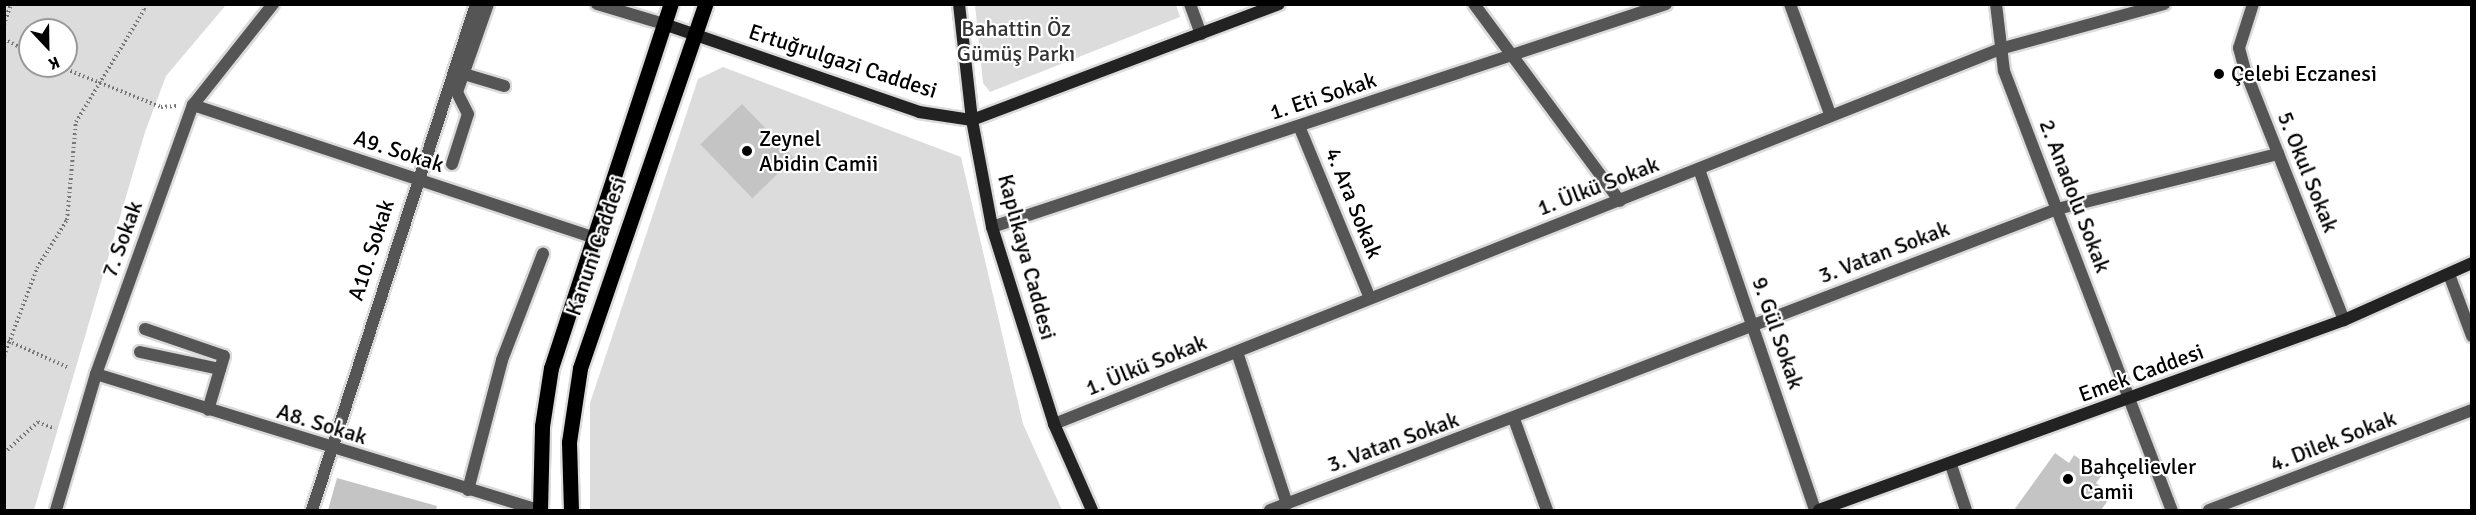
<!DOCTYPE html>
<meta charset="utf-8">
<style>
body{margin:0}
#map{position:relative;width:2476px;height:515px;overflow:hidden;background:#fff;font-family:Signika,sans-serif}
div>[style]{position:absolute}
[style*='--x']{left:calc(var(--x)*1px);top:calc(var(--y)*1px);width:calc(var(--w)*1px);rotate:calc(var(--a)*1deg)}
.green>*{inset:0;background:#dcdcdc}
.building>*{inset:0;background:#c4c4c4;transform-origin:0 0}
.path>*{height:4px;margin-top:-2px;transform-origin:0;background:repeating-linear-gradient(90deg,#777 0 1.5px,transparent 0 4.5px)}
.roads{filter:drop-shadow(2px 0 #dbdbdb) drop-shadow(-2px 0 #dbdbdb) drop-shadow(0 2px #dbdbdb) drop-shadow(0 -2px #dbdbdb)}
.lane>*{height:12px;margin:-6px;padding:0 6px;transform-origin:6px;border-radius:6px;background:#555}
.street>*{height:12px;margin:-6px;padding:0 6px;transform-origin:6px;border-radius:6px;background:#555}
.secondary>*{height:12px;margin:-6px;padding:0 6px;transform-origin:6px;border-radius:6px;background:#222}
.primary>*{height:15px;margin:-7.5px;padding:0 7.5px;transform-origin:7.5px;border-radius:7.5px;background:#000}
.dots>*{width:16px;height:16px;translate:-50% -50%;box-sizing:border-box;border:3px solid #fff;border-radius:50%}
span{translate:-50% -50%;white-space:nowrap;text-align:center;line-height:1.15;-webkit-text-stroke:4.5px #fff;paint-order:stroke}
.park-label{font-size:22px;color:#333}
.street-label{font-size:22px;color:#000}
.poi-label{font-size:22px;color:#000}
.left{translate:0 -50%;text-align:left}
.frame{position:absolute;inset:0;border:6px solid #000;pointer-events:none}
.north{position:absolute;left:18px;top:18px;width:60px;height:60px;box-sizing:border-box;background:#fff;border:2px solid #999;border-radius:50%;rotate:158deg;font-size:16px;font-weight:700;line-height:24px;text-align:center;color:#000}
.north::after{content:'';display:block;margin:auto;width:21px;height:27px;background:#000;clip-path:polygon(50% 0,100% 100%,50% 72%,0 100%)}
</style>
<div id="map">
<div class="green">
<i style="clip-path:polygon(evenodd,4px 5px,226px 5px,166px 76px,145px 132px,34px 510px,5px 510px,4px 5px,30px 30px,66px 30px,66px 66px,30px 66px,30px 30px)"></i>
<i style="clip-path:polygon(975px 5px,1176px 5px,1180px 17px,990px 92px,983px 83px)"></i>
<i style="clip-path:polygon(723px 67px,961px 157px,1023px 424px,1062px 510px,590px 510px,590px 403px,698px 79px)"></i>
</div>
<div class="building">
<i style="left:742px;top:104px;width:75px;height:58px;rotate:46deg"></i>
<i style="clip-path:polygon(2055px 453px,2069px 463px,2074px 455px,2102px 475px,2096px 483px,2112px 495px,2101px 510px,2014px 510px)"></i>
<i style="clip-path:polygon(337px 478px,437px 506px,436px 510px,328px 510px)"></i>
</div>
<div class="path">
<i style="--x:4;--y:25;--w:22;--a:-72"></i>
<i style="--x:4;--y:39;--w:29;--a:27"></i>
<i style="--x:58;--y:66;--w:111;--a:21.7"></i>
<i style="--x:161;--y:107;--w:16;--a:-4"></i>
<i style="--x:4;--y:339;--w:69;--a:24"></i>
<i style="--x:4;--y:356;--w:94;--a:-69.4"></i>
<i style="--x:37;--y:268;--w:57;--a:-58"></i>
<i style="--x:67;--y:220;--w:98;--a:-84.8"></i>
<i style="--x:76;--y:122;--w:131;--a:-58.7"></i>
<i style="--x:144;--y:10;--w:6;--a:-99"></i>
<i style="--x:4;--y:453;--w:46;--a:-42.4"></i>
<i style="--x:38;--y:422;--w:18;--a:22"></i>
</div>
<div class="roads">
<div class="lane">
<i style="--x:464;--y:74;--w:42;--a:16.7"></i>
<i style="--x:452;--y:164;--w:52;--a:-72.3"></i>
<i style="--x:468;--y:114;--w:25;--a:-117"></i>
<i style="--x:457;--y:92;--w:93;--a:-70.6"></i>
<i style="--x:145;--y:329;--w:83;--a:18.9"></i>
<i style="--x:224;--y:356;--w:56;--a:106.5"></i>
<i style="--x:140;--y:352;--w:82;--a:12"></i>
<i style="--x:468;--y:490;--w:134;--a:-75.3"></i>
<i style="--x:502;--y:360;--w:114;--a:-68.9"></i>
</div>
<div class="street">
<i style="--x:597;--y:4;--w:70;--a:16.6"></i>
<i style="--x:1190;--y:4;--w:32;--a:70"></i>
<i style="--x:1474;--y:4;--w:245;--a:53.5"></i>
<i style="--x:1790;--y:4;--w:117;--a:70"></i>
<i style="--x:1996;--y:4;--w:67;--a:83.2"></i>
<i style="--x:2004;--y:71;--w:470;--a:69.1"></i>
<i style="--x:2253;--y:4;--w:46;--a:107.7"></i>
<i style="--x:2239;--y:48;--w:23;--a:75"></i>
<i style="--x:2245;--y:70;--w:269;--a:68.4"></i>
<i style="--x:193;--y:105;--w:420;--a:18.3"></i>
<i style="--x:1299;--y:126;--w:184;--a:67.6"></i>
<i style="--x:1699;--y:169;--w:360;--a:71.2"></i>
<i style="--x:992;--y:227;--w:710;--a:-18.31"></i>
<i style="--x:2450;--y:277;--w:63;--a:69.6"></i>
<i style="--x:1237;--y:352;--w:160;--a:71.8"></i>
<i style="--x:96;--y:374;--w:461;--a:17.1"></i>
<i style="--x:1514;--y:419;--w:97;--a:70.1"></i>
<i style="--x:1054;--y:424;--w:1018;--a:-21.62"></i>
<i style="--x:2000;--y:49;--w:170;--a:-15.3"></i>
<i style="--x:1951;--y:465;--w:47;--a:71.6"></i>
<i style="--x:56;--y:510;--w:142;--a:-73.6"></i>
<i style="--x:96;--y:374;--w:286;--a:-70.2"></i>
<i style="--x:193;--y:105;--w:129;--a:-51.6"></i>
<i style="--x:312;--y:510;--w:532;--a:-72.04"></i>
<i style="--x:1270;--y:510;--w:843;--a:-20.93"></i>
<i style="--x:2057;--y:209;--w:228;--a:-14"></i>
<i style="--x:2209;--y:510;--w:281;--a:-20.8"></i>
</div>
<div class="secondary">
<i style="--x:959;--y:4;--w:117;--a:83.6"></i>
<i style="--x:972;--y:120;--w:109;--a:79.4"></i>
<i style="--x:992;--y:227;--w:207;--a:72.5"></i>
<i style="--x:1054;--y:424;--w:94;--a:66.2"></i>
<i style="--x:664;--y:24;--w:270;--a:19"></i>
<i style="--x:919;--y:112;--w:54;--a:8.6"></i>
<i style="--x:972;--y:120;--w:328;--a:-20.7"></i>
<i style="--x:1819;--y:510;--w:558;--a:-19.9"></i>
<i style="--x:2344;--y:320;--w:140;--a:-24"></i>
</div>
<div class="primary">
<i style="--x:540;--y:510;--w:84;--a:-88.6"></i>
<i style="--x:542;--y:426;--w:59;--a:-81.2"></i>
<i style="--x:551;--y:368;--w:383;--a:-71.8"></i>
<i style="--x:571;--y:510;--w:68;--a:-91.7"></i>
<i style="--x:569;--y:442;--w:75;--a:-81.5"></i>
<i style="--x:580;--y:368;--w:385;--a:-71"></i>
</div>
</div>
<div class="dots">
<i style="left:2219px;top:74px;background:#000"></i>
<i style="left:747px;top:151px;background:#000"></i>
<i style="left:2068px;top:479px;background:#000"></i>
</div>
<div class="park-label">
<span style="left:1016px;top:41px">Bahattin Öz<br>Gümüş Parkı</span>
</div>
<div class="street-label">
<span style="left:843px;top:61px;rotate:18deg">Ertuğrulgazi Caddesi</span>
<span style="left:1323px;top:96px;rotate:-18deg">1. Eti Sokak</span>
<span style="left:399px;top:151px;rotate:18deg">A9. Sokak</span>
<span style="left:2308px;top:172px;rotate:68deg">5. Okul Sokak</span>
<span style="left:1598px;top:186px;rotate:-21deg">1. Ülkü Sokak</span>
<span style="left:2075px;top:196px;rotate:69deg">2. Anadolu Sokak</span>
<span style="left:1354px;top:203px;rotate:68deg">4. Ara Sokak</span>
<span style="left:122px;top:239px;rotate:-70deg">7. Sokak</span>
<span style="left:596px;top:246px;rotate:-71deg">Kanuni Caddesi</span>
<span style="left:371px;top:250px;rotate:-72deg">A10. Sokak</span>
<span style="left:1884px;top:252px;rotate:-21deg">3. Vatan Sokak</span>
<span style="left:1027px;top:257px;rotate:75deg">Kaplıkaya Caddesi</span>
<span style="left:1778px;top:333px;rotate:71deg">9. Gül Sokak</span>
<span style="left:1146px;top:365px;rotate:-22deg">1. Ülkü Sokak</span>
<span style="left:2141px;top:373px;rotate:-20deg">Emek Caddesi</span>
<span style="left:322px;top:424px;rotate:17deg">A8. Sokak</span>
<span style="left:2333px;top:441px;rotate:-21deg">4. Dilek Sokak</span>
<span style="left:1393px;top:442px;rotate:-20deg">3. Vatan Sokak</span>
</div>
<div class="poi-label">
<span class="left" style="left:2231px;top:74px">Çelebi Eczanesi</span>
<span class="left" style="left:759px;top:151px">Zeynel<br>Abidin Camii</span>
<span class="left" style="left:2080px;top:479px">Bahçelievler<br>Camii</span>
</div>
<div class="frame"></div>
<div class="north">K</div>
</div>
